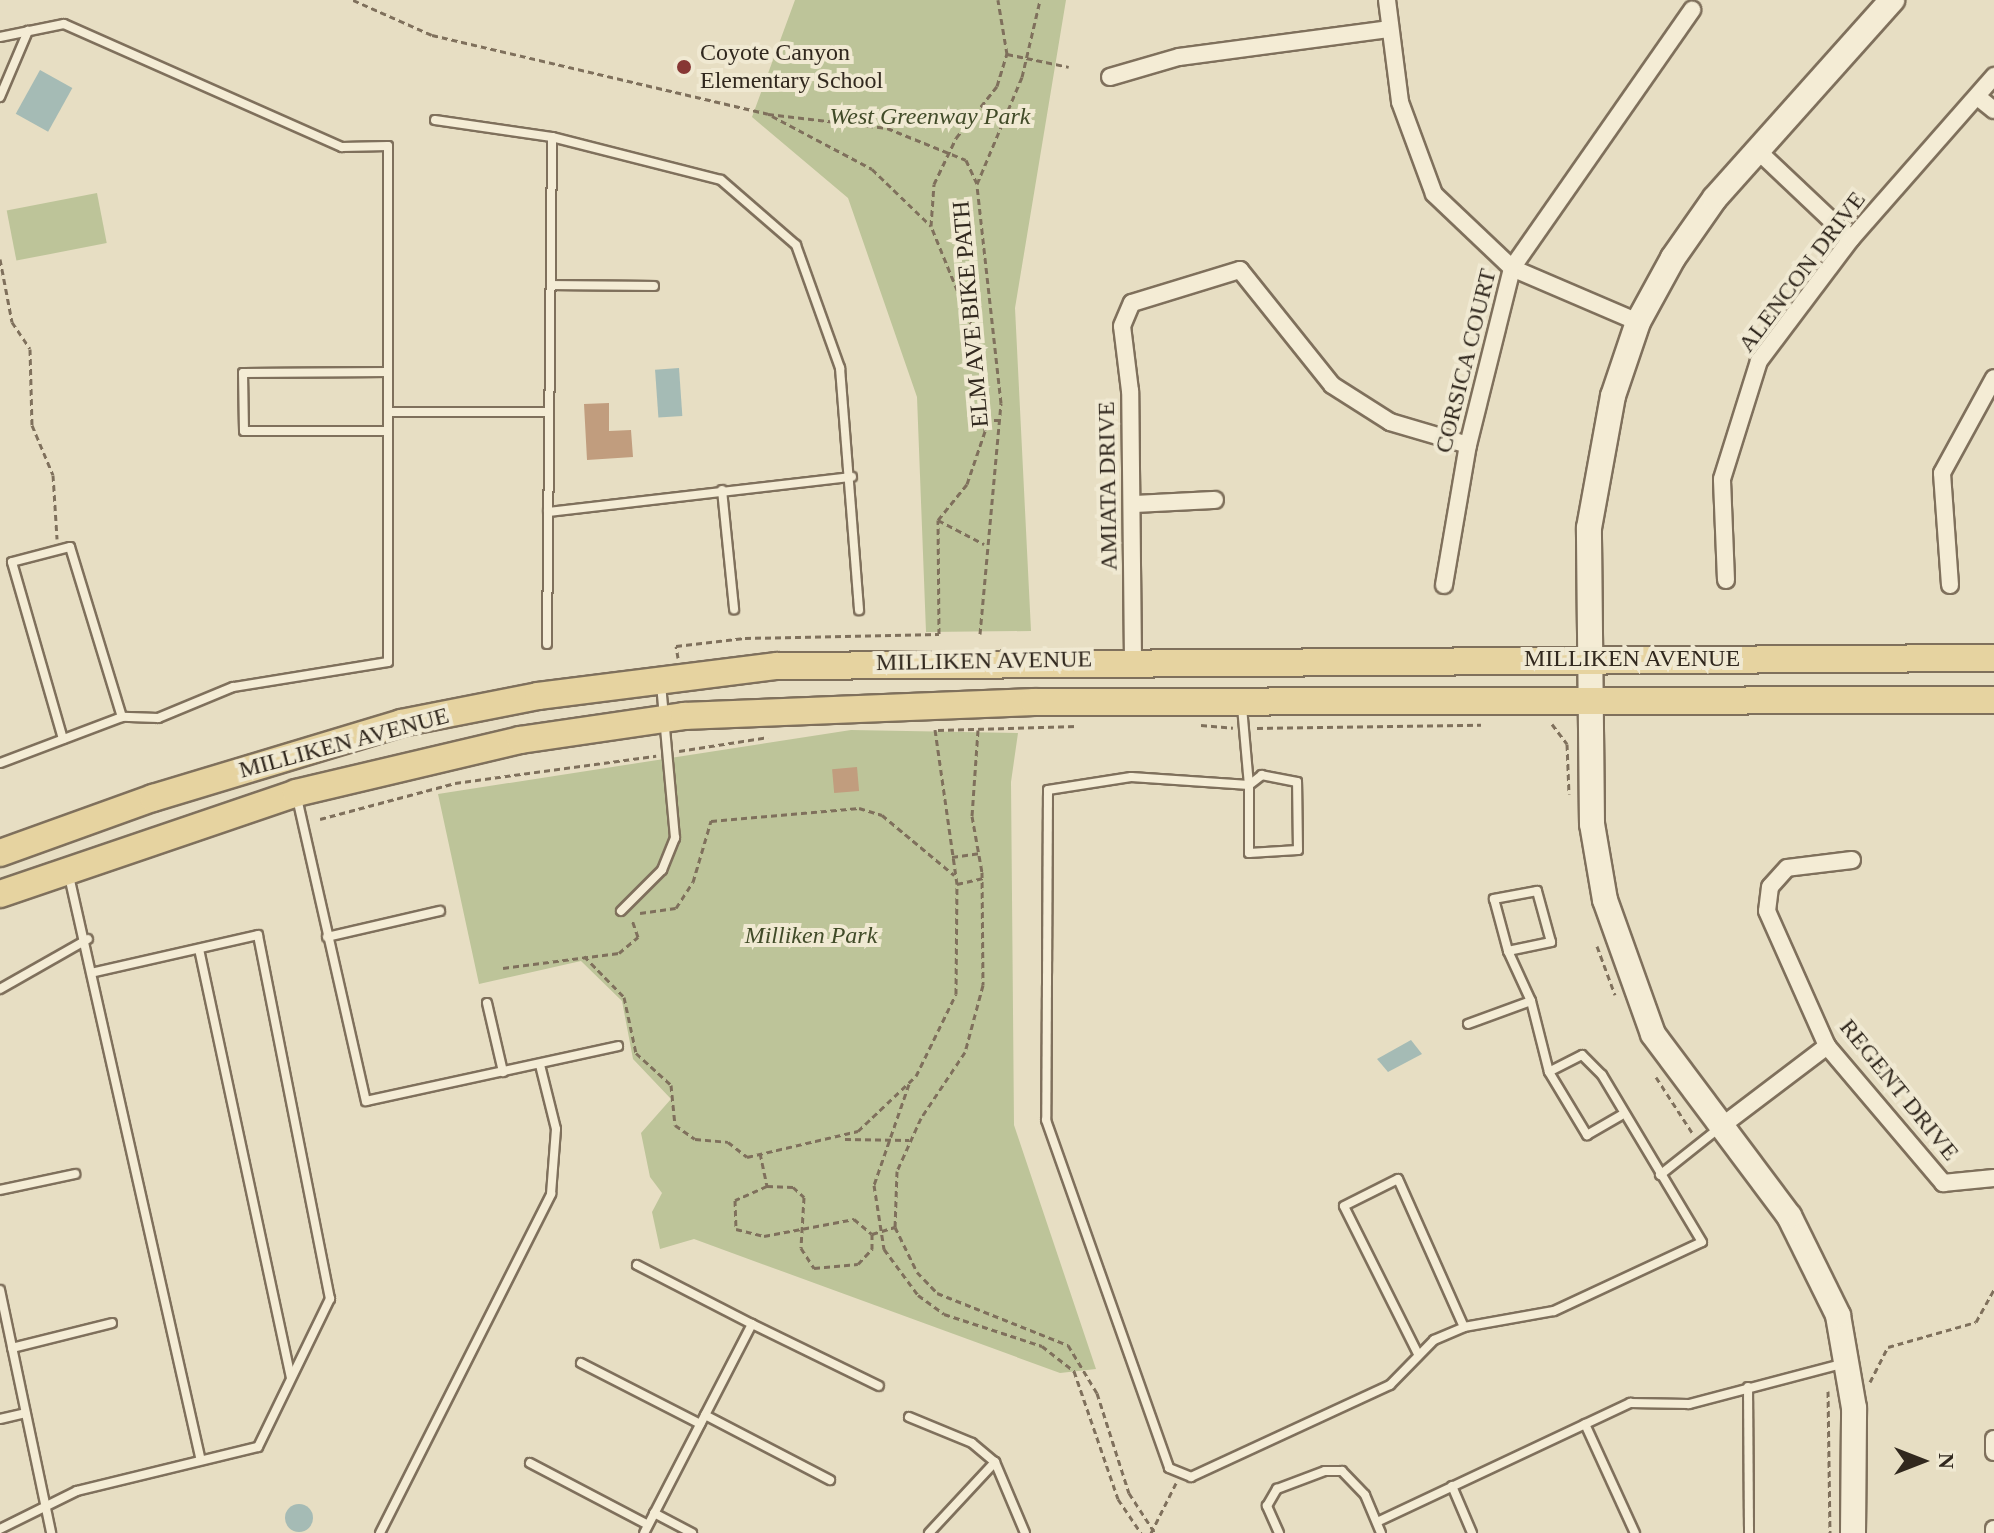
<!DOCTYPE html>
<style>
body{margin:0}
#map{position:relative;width:1994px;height:1533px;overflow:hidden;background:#e7dec3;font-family:Georgia,serif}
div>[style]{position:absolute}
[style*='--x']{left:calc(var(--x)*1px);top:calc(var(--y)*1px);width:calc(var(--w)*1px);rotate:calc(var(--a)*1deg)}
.green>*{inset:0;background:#bdc499;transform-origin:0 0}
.water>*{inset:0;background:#a5bbb5;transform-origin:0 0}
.round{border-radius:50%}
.building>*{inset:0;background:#c19d7e;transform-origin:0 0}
.path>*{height:3px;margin-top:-1.5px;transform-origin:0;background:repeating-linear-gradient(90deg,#7f705c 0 6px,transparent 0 10px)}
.roads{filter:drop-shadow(2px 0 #7f705c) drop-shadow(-2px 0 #7f705c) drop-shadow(0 2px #7f705c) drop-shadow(0 -2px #7f705c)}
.lane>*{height:8px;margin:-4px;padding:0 4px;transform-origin:4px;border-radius:4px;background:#f4ecd5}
.street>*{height:16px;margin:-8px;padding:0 8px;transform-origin:8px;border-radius:8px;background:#f4ecd5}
.secondary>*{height:24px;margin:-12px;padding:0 12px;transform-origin:12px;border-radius:12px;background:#f4ecd5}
.primary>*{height:26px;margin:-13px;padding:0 13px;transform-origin:13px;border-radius:13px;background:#e6d3a0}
.dots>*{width:22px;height:22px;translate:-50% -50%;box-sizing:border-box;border:4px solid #f0e9d2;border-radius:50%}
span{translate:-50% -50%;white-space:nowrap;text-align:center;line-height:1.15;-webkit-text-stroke:8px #f0e9d2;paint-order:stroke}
.poi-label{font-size:24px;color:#31281e}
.left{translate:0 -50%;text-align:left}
.park-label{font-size:24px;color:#414b28;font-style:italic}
.street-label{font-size:24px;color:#31281e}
.north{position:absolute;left:1882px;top:1421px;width:80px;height:80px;-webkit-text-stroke:6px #f0e9d2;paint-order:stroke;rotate:90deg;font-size:22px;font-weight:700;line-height:32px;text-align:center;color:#31281e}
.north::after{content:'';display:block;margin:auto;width:28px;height:36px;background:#31281e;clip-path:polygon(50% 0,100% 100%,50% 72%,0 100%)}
</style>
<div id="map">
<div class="green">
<i style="clip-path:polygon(795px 0,1066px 0,1015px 308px,1031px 631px,926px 632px,917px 397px,848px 198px,752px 117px)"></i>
<i style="left:97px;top:193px;width:51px;height:92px;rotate:79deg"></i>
<i style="clip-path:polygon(851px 730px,1018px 733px,1011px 782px,1014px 1125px,1096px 1369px,1060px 1373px,694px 1239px,660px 1249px,652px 1212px,662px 1193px,650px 1177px,641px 1133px,671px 1099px,633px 1059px,622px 1001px,581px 961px,479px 984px,438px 794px)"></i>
</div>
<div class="water">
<i style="left:40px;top:70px;width:37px;height:50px;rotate:29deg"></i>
<i style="left:679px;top:368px;width:48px;height:24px;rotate:86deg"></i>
<i style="clip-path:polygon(1411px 1040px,1422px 1054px,1388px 1072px,1377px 1059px)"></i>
<i class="round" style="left:285px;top:1504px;width:28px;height:28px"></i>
</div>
<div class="building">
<i style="clip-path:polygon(609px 403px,609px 431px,631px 430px,633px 457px,587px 460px,584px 404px)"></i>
<i style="left:857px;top:767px;width:24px;height:25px;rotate:85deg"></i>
</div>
<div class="path">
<i style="--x:353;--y:0;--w:86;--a:23.9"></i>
<i style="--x:432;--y:35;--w:345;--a:13.2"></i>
<i style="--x:768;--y:114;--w:120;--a:6.7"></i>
<i style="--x:887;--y:128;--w:85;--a:22.1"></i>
<i style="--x:966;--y:160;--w:26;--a:65"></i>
<i style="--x:1007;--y:54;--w:63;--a:11.8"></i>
<i style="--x:772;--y:116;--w:113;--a:27.9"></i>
<i style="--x:872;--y:169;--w:82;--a:44"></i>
<i style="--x:0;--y:259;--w:64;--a:79.2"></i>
<i style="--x:12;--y:322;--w:32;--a:56"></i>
<i style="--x:30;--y:349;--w:76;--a:88.5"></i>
<i style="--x:32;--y:425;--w:54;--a:67.2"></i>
<i style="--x:53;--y:475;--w:64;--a:86.4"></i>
<i style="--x:984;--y:420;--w:17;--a:0"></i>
<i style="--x:938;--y:520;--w:52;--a:27.6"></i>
<i style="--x:980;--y:634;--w:232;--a:-84.8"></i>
<i style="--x:1001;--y:403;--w:220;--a:-96.3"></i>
<i style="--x:977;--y:184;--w:116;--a:-67.2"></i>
<i style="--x:1022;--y:77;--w:79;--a:-76.8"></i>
<i style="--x:678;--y:658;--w:12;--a:-99"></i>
<i style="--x:676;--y:646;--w:69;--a:-6.6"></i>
<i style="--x:745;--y:638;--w:194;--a:-1.2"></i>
<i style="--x:939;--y:634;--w:114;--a:-90.5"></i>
<i style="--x:938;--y:520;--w:46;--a:-51.1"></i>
<i style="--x:967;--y:484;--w:56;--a:-71.2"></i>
<i style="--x:985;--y:431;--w:85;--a:-93.4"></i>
<i style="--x:980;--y:346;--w:130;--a:-112.2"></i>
<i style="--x:931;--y:226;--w:42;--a:-85.9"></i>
<i style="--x:934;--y:184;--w:51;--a:-64.4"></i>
<i style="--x:956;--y:138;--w:66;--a:-51.7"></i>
<i style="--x:997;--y:86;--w:34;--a:-73"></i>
<i style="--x:1007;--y:54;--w:55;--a:-99.5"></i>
<i style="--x:1552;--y:724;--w:25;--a:53"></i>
<i style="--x:1567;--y:744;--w:50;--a:87.7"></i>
<i style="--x:1201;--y:725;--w:32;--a:5"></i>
<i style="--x:1257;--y:728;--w:224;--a:-0.8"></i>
<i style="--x:938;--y:730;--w:139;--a:-1.6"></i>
<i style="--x:978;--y:730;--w:86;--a:94"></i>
<i style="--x:972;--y:816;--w:57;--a:79.9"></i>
<i style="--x:982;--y:872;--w:113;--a:89.5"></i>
<i style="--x:983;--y:985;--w:69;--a:105"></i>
<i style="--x:965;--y:1052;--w:79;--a:123.7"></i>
<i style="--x:921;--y:1118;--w:58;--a:114.4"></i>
<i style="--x:897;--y:1171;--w:56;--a:92"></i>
<i style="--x:895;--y:1227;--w:50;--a:63.9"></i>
<i style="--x:917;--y:1272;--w:29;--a:46"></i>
<i style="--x:937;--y:1293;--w:141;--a:21.7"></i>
<i style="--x:1068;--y:1345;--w:56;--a:58.9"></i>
<i style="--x:1097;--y:1393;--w:105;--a:72.3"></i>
<i style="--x:1129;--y:1493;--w:48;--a:57"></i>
<i style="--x:679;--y:751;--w:90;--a:-8.9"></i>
<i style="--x:320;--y:819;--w:140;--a:-14.9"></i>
<i style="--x:455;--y:783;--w:203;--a:-7.7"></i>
<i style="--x:952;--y:857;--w:27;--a:-8"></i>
<i style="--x:957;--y:884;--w:27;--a:-13"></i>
<i style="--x:640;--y:913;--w:36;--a:-8"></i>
<i style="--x:676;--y:908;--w:31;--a:-57"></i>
<i style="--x:693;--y:882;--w:64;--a:-73.6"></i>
<i style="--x:711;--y:821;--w:149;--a:-5"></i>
<i style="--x:859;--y:808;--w:24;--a:17"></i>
<i style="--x:882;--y:815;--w:94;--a:39.8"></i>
<i style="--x:1597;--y:946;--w:52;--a:69.8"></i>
<i style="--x:584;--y:956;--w:57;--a:45.7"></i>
<i style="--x:624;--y:997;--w:57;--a:77.9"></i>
<i style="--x:636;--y:1053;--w:47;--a:42.4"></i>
<i style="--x:671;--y:1085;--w:40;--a:84.3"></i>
<i style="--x:675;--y:1125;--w:24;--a:35"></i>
<i style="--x:695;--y:1139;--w:33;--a:5"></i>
<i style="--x:728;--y:1142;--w:24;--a:38"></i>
<i style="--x:747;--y:1157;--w:114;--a:-13.2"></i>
<i style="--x:858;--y:1131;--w:80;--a:-43.5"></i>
<i style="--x:916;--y:1076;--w:91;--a:-64"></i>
<i style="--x:956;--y:994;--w:110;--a:-89.5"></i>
<i style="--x:957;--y:884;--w:156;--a:-98.1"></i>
<i style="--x:503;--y:968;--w:117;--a:-7.4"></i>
<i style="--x:619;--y:953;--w:25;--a:-40"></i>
<i style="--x:638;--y:937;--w:18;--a:-109"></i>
<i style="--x:1656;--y:1077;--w:68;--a:57"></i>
<i style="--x:909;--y:1084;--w:107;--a:109.1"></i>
<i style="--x:874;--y:1185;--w:65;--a:81.1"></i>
<i style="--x:884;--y:1249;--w:57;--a:53.5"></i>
<i style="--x:918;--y:1295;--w:32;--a:36"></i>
<i style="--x:944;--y:1314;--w:103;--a:18.1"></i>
<i style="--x:1042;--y:1346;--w:41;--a:38"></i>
<i style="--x:1074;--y:1371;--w:135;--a:71"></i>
<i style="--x:1118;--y:1499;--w:41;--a:55.9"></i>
<i style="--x:845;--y:1139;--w:64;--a:0.9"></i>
<i style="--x:760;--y:1153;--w:34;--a:78"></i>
<i style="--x:767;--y:1186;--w:26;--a:2"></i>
<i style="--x:793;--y:1187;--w:15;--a:42"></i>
<i style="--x:804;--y:1197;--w:51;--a:93.4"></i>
<i style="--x:801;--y:1248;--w:24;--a:57"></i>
<i style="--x:814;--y:1268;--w:44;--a:-5.2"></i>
<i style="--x:858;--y:1264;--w:21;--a:-47"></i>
<i style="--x:872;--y:1249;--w:15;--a:-90"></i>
<i style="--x:872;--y:1234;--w:24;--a:-17"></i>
<i style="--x:767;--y:1186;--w:35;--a:156"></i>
<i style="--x:735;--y:1200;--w:29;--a:88"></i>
<i style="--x:736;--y:1229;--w:29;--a:14"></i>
<i style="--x:764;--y:1236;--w:92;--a:-10.7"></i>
<i style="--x:854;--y:1219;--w:23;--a:40"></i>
<i style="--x:1870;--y:1382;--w:39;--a:-63"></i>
<i style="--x:1888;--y:1347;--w:91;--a:-15.9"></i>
<i style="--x:1976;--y:1322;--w:37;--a:-61"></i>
<i style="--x:1828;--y:1391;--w:142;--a:89.2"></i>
<i style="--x:1151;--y:1533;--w:56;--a:-63.4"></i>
</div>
<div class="roads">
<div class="lane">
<i style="--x:0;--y:37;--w:65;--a:-11.5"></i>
<i style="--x:64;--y:24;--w:304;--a:23.9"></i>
<i style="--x:342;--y:147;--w:46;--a:-1.2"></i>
<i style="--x:388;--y:146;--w:516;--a:90"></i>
<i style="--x:388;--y:662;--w:157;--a:170.8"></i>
<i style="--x:233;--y:687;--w:81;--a:157.5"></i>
<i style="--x:158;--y:718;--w:36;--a:-178"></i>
<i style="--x:122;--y:717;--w:130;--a:159.3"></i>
<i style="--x:0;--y:97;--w:72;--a:-67"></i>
<i style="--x:435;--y:120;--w:118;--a:8.3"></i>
<i style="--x:552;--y:137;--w:174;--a:14.3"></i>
<i style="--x:721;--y:180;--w:99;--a:40.9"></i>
<i style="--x:796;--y:245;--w:131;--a:70.3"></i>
<i style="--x:840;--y:368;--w:243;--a:85.5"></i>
<i style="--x:551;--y:285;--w:103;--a:0.6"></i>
<i style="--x:388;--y:372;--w:145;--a:179.6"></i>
<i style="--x:243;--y:373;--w:58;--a:89"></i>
<i style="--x:244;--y:431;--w:144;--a:0"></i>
<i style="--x:388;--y:412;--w:161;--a:0"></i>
<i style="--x:722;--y:490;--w:120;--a:84.2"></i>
<i style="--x:548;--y:512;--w:306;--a:-6.6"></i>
<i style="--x:547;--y:644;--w:507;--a:-89.43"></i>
<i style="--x:1242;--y:707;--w:78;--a:84.9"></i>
<i style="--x:1249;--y:785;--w:68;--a:90"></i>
<i style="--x:1249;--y:853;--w:49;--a:-3.5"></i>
<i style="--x:1298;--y:850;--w:68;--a:-90.8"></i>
<i style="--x:1297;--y:782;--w:36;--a:-169"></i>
<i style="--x:1262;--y:775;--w:16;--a:142"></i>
<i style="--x:1249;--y:785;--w:118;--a:-176.1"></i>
<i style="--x:1131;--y:777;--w:84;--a:171.1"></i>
<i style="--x:1048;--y:790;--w:330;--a:90.3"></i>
<i style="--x:1046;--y:1120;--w:369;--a:70.5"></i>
<i style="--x:1169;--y:1468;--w:24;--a:22"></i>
<i style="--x:1191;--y:1477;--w:219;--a:-24.8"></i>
<i style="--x:1390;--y:1385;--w:63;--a:-45.6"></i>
<i style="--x:1434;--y:1340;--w:33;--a:-23"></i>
<i style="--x:1464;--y:1327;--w:91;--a:-10.1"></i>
<i style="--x:1554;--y:1311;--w:163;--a:-25"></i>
<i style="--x:1702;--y:1242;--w:195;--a:-120.9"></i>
<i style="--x:1602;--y:1075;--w:28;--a:-135"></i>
<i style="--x:1582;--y:1055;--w:37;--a:153"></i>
<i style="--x:63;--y:739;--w:184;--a:-106.1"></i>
<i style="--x:12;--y:562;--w:60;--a:-14.5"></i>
<i style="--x:70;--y:547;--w:178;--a:73"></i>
<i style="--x:297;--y:798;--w:311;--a:77.2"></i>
<i style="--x:366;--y:1101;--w:258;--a:-12.3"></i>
<i style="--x:69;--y:876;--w:596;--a:77.29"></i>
<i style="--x:621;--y:911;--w:58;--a:-45"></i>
<i style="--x:662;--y:870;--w:35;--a:-68"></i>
<i style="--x:675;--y:838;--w:154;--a:-95.2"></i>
<i style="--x:327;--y:937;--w:116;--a:-13"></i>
<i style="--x:199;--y:949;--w:438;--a:77.9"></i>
<i style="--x:1508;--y:951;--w:44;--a:-11.8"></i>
<i style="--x:1551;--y:942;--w:53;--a:-105.4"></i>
<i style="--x:1537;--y:891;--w:44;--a:169.5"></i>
<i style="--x:1494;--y:899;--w:54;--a:74.9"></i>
<i style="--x:1508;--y:951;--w:55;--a:65.3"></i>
<i style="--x:1531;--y:1001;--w:73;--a:75.8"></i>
<i style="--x:1549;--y:1072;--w:74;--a:58.9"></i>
<i style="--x:1587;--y:1135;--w:39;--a:-30"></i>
<i style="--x:0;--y:989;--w:101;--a:-29.6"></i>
<i style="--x:487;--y:1003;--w:71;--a:76.9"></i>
<i style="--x:1468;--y:1024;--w:67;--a:-20.1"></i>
<i style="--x:1660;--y:1175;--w:75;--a:-38.5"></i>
<i style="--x:0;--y:1190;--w:77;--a:-12"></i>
<i style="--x:637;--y:1265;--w:129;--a:27.2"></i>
<i style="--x:752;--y:1324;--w:235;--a:117.3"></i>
<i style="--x:0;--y:1290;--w:248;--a:78.1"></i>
<i style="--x:752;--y:1324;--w:141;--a:26"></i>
<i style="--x:12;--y:1348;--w:103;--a:-14"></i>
<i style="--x:1418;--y:1354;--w:165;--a:-116.6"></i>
<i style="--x:1344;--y:1206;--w:60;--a:-26.6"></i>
<i style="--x:1398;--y:1179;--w:162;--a:66"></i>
<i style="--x:581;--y:1363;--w:134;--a:27.1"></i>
<i style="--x:1748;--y:1387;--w:146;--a:89.6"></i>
<i style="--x:705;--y:1415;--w:141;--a:27.5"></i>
<i style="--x:909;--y:1417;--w:68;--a:22.4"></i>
<i style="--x:972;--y:1443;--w:30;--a:40"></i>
<i style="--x:995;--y:1462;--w:77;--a:67.1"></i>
<i style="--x:0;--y:1419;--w:26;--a:-13"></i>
<i style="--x:1585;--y:1424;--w:120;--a:65.4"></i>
<i style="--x:530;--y:1463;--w:133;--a:27.7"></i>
<i style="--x:1452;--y:1486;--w:51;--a:66.9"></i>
<i style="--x:654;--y:1513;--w:43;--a:27.8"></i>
<i style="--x:1377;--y:1522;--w:280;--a:-25.2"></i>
<i style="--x:1630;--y:1403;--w:59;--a:1"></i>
<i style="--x:1689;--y:1404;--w:161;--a:-14.7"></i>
<i style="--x:0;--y:1529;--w:86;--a:-26.3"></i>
<i style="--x:77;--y:1491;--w:186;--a:-13.7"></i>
<i style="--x:258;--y:1447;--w:165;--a:-64.1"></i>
<i style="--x:330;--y:1299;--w:371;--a:-101.2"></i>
<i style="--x:258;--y:935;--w:167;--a:167.2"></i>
<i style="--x:380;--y:1533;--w:380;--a:-63.2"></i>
<i style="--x:551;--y:1194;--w:65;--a:-85.6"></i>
<i style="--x:556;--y:1129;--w:66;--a:-104"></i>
<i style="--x:929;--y:1533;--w:97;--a:-47.1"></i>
<i style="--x:1279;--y:1533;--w:30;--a:-114"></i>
<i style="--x:1267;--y:1506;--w:20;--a:-60"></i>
<i style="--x:1277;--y:1489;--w:51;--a:-20.6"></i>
<i style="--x:1325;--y:1471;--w:17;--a:0"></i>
<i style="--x:1342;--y:1471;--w:33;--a:46"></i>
<i style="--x:1365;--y:1495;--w:41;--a:67.2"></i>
</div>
<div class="street">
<i style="--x:1387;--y:0;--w:103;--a:82.7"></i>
<i style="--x:1400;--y:102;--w:98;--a:69.7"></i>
<i style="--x:1434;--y:194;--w:108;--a:43.5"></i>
<i style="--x:1512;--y:268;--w:137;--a:23.2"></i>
<i style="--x:1110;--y:77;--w:72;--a:-16.2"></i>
<i style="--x:1179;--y:57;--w:213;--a:-7.6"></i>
<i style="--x:1979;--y:98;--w:19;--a:39"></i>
<i style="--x:1757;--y:150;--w:129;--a:43.4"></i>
<i style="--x:1133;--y:504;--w:82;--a:-2.8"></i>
<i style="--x:1726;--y:580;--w:101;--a:-92.3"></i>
<i style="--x:1722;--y:479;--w:124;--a:-72.6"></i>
<i style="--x:1759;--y:361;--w:153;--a:-53"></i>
<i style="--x:1851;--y:239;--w:217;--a:-48.7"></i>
<i style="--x:1444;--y:585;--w:142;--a:-80.3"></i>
<i style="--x:1468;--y:445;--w:182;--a:-76"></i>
<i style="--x:1512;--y:268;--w:315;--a:-55.1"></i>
<i style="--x:1950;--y:585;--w:112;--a:-94.1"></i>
<i style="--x:1942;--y:473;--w:108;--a:-61.3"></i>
<i style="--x:1133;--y:659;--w:268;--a:-90.6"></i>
<i style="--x:1130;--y:391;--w:65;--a:-97"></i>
<i style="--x:1122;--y:326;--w:25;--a:-67"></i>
<i style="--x:1132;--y:303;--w:113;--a:-17"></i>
<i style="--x:1240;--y:270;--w:147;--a:51.3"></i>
<i style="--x:1332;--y:385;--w:69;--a:32.5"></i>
<i style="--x:1390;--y:422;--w:81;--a:16.4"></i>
<i style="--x:1852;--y:860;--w:65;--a:173"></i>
<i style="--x:1787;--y:868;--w:25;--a:132"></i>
<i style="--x:1770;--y:887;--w:24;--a:97"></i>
<i style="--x:1767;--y:911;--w:148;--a:66"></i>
<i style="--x:1827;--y:1046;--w:180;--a:49.7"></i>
<i style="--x:1943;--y:1183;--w:51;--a:-5.6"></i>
<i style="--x:1719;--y:1128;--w:136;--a:-37.2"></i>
<i style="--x:1994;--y:1439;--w:13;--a:90"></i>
<i style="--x:1994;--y:1533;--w:4;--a:-90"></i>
</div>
<div class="secondary">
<i style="--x:1853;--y:1533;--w:125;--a:-89.5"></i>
<i style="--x:1854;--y:1408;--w:94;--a:-99.8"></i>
<i style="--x:1838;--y:1315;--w:110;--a:-116.3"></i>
<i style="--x:1789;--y:1216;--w:227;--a:-126.8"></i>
<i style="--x:1653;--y:1034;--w:142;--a:-109.7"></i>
<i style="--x:1605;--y:900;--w:77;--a:-99.7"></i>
<i style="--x:1592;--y:824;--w:296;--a:-90.6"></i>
<i style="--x:1589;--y:528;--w:134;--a:-79.7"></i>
<i style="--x:1613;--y:396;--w:78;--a:-71.3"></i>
<i style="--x:1638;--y:322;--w:73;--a:-61.3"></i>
<i style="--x:1673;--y:258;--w:73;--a:-55"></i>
<i style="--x:1715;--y:198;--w:266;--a:-48.2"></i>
</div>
<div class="primary">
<i style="--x:0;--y:853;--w:163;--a:-19.8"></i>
<i style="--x:153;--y:798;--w:259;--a:-16.8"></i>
<i style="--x:401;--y:723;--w:140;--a:-11.1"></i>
<i style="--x:538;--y:696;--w:241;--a:-7.2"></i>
<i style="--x:777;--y:666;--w:1217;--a:-0.38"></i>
<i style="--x:0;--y:894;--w:313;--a:-18.8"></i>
<i style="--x:296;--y:793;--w:230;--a:-13.3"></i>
<i style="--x:520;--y:740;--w:166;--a:-8.3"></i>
<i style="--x:684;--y:716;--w:350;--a:-2.3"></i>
<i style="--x:1034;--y:702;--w:960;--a:-0.12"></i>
</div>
</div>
<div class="dots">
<i style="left:684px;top:67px;background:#873734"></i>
</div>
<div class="poi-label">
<span class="left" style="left:700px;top:67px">Coyote Canyon<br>Elementary School</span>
</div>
<div class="park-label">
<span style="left:930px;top:117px">West Greenway Park</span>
<span style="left:811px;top:936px">Milliken Park</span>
</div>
<div class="street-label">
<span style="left:1802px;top:272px;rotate:-53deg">ALENCON DRIVE</span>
<span style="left:971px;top:314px;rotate:-95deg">ELM AVE BIKE PATH</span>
<span style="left:1466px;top:361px;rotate:-76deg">CORSICA COURT</span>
<span style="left:1108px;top:486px;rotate:-91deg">AMIATA DRIVE</span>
<span style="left:1632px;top:659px">MILLIKEN AVENUE</span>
<span style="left:984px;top:661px;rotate:-1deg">MILLIKEN AVENUE</span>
<span style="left:344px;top:743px;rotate:-15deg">MILLIKEN AVENUE</span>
<span style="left:1899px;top:1090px;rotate:51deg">REGENT DRIVE</span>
</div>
<div class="north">N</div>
</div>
